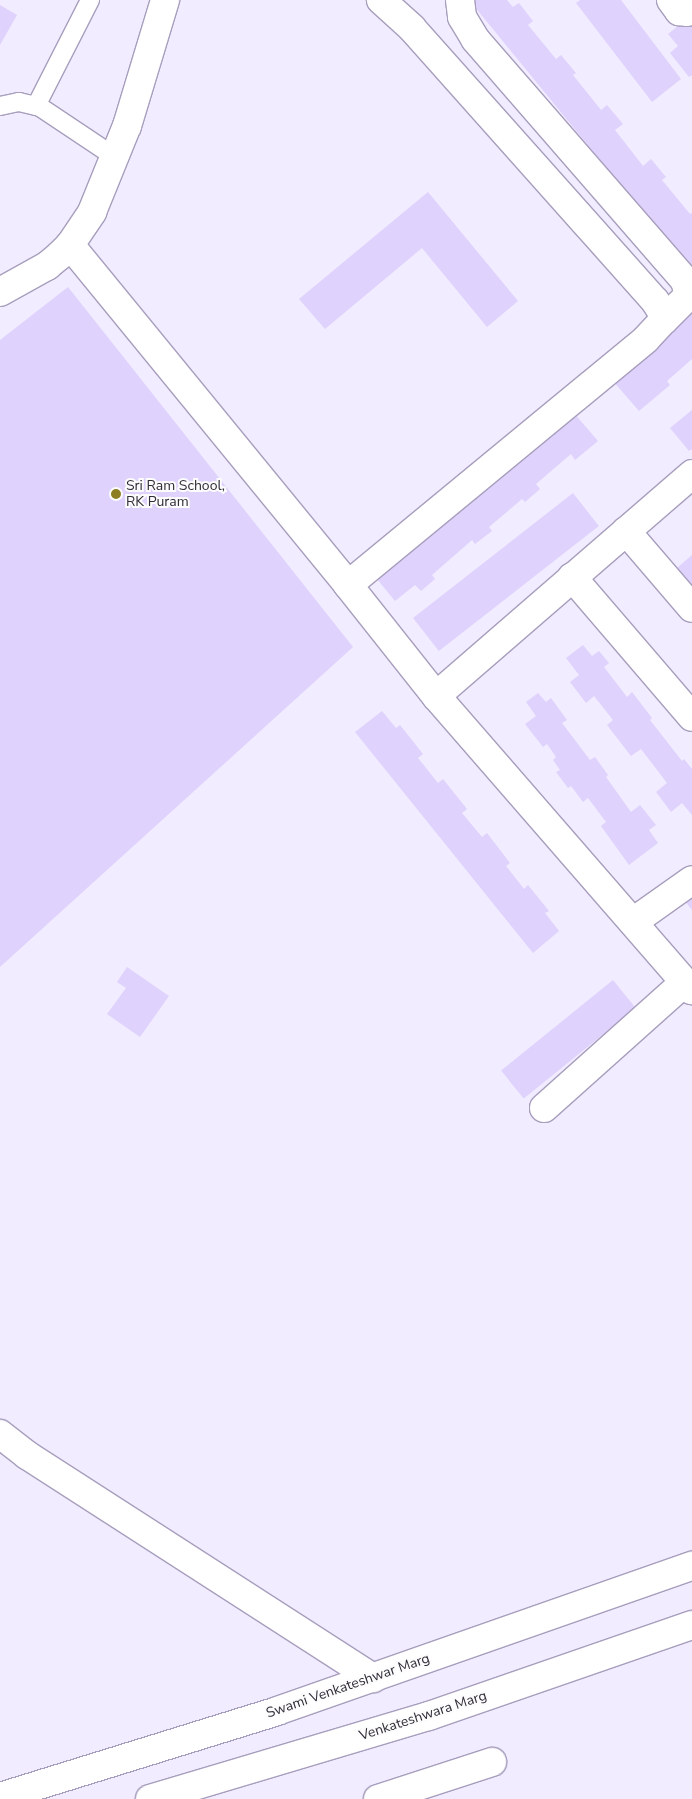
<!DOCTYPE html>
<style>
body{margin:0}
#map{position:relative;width:692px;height:1799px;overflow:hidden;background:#f1ecff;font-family:"Nunito Sans",sans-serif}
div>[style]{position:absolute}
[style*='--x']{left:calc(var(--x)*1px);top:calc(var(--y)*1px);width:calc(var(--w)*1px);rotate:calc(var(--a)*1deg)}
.building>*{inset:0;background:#dfd2fc;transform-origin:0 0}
.roads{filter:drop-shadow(1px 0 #a89ebd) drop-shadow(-1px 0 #a89ebd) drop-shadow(0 1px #a89ebd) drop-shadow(0 -1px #a89ebd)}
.service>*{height:18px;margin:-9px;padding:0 9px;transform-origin:9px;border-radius:9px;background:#fff}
.minor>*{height:28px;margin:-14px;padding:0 14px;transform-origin:14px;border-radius:14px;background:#fff}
.tertiary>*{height:28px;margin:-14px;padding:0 14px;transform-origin:14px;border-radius:14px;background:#fff}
.dots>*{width:14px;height:14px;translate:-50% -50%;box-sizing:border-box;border:2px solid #fcfcfc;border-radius:50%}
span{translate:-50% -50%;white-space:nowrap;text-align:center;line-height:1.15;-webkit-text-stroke:4px #fcfcfc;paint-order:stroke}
.poi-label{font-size:14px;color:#302c38}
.left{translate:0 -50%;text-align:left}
.street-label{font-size:14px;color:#302c38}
</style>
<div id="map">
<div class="building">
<i style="clip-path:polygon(472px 0,507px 0,513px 7px,519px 3px,533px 21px,528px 25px,556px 59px,561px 55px,576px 73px,573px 75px,601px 110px,607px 105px,623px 124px,615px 130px,643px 166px,651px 159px,666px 177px,662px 180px,690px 214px,692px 213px,692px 266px,689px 269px,470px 1px)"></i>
<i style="clip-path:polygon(580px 0,621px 0,681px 79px,652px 102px,576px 3px)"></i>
<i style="clip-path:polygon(0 5px,17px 15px,0 45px)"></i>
<i style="clip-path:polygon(692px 15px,692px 75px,689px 77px,670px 53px,678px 46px,668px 34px)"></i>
<i style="clip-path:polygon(428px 192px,518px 301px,487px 327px,422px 248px,325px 329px,299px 299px)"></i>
<i style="clip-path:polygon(68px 287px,353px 647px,0 967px,0 340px)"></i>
<i style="clip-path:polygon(692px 312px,692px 359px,667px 381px,670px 385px,639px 411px,613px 381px)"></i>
<i style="clip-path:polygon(692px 410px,692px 449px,689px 451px,670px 428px)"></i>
<i style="clip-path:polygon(573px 412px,598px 441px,575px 460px,571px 454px,536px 484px,540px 489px,525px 502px,522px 499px,489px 527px,492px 531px,475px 544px,472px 540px,432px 575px,435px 579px,421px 591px,415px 585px,395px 601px,377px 579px)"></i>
<i style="left:573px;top:493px;width:42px;height:203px;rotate:52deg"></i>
<i style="clip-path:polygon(692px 555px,692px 602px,669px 575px)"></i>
<i style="clip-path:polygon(583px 645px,592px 656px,599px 651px,609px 663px,604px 667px,627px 697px,632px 692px,652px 718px,650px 720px,682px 761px,684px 759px,692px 769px,692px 815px,682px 803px,671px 812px,656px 792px,667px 783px,641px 749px,631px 756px,607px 725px,613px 720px,594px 696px,586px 703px,570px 682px,579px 675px,566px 658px)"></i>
<i style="clip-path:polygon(538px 693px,546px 702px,551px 698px,567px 720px,562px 723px,590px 760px,595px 757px,608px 775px,606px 777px,631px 812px,640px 805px,656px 825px,649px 830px,658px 843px,629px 865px,601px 826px,606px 822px,588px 798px,583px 802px,571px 786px,568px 788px,556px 772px,560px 770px,553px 760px,556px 757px,547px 744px,543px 747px,525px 724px,536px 716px,526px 702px)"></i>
<i style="clip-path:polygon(382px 711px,396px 728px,400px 725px,423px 754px,418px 758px,438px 783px,443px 779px,467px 809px,462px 813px,482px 837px,487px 833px,510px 863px,506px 866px,524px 889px,528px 885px,549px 911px,545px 913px,559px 931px,533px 953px,355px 732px)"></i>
<i style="clip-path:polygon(692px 896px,692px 910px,685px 901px)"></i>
<i style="clip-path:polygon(127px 967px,169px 996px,140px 1037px,107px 1014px,126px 988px,117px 982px)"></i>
<i style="left:613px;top:980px;width:36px;height:144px;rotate:51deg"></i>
</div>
<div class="roads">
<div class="service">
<i style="--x:0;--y:106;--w:19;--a:-12"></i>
<i style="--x:19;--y:102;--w:22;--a:13"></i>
<i style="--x:40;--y:107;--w:90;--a:33.7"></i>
<i style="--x:36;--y:106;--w:119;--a:-63"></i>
</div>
<div class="minor">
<i style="--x:460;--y:0;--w:17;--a:83"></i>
<i style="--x:462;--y:17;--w:26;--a:59"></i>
<i style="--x:475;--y:39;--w:320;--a:49"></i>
<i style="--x:685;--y:281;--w:15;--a:74"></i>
<i style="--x:689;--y:295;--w:35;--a:135"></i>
<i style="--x:671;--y:0;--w:14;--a:54"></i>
<i style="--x:679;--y:11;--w:8;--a:7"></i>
<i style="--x:687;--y:12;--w:6;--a:-39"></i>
<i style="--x:70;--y:245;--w:439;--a:50.7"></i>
<i style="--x:348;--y:585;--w:142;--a:51.6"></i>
<i style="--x:436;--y:696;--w:390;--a:49"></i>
<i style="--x:0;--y:292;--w:54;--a:-29"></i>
<i style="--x:47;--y:266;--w:16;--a:-40"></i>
<i style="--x:59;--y:256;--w:16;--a:-45"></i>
<i style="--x:70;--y:245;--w:40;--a:-56"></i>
<i style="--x:92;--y:212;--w:93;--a:-67.9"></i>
<i style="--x:127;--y:126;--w:132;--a:-73.2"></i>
<i style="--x:626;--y:531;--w:101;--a:49.4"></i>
<i style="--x:572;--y:577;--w:184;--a:49.4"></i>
<i style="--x:348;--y:585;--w:386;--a:-39.5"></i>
<i style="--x:646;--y:339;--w:26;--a:-47"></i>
<i style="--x:664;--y:320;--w:8;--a:-104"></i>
<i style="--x:662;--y:312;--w:13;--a:-122"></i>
<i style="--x:655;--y:301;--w:365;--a:-131.7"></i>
<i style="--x:412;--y:28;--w:42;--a:-137.9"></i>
<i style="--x:436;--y:696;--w:339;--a:-40.9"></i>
<i style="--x:633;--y:922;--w:72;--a:-35.4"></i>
<i style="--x:544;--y:1108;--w:189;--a:-41.8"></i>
<i style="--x:0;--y:1434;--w:34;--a:38"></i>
<i style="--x:27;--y:1455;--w:412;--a:32.8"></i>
<i style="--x:378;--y:1799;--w:120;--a:-18"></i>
</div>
<div class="tertiary">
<i style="--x:0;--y:1797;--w:290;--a:-17.2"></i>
<i style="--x:277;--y:1711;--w:440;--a:-19.3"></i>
<i style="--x:150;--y:1799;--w:291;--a:-16.6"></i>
<i style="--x:429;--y:1716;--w:278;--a:-19.1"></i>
</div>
</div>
<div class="dots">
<i style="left:116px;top:494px;background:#8d7d23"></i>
</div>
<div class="poi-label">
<span class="left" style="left:126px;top:494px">Sri Ram School,<br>RK Puram</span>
</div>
<div class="street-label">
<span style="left:348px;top:1686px;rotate:-19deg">Swami Venkateshwar Marg</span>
<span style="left:423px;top:1716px;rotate:-18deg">Venkateshwara Marg</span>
</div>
</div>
